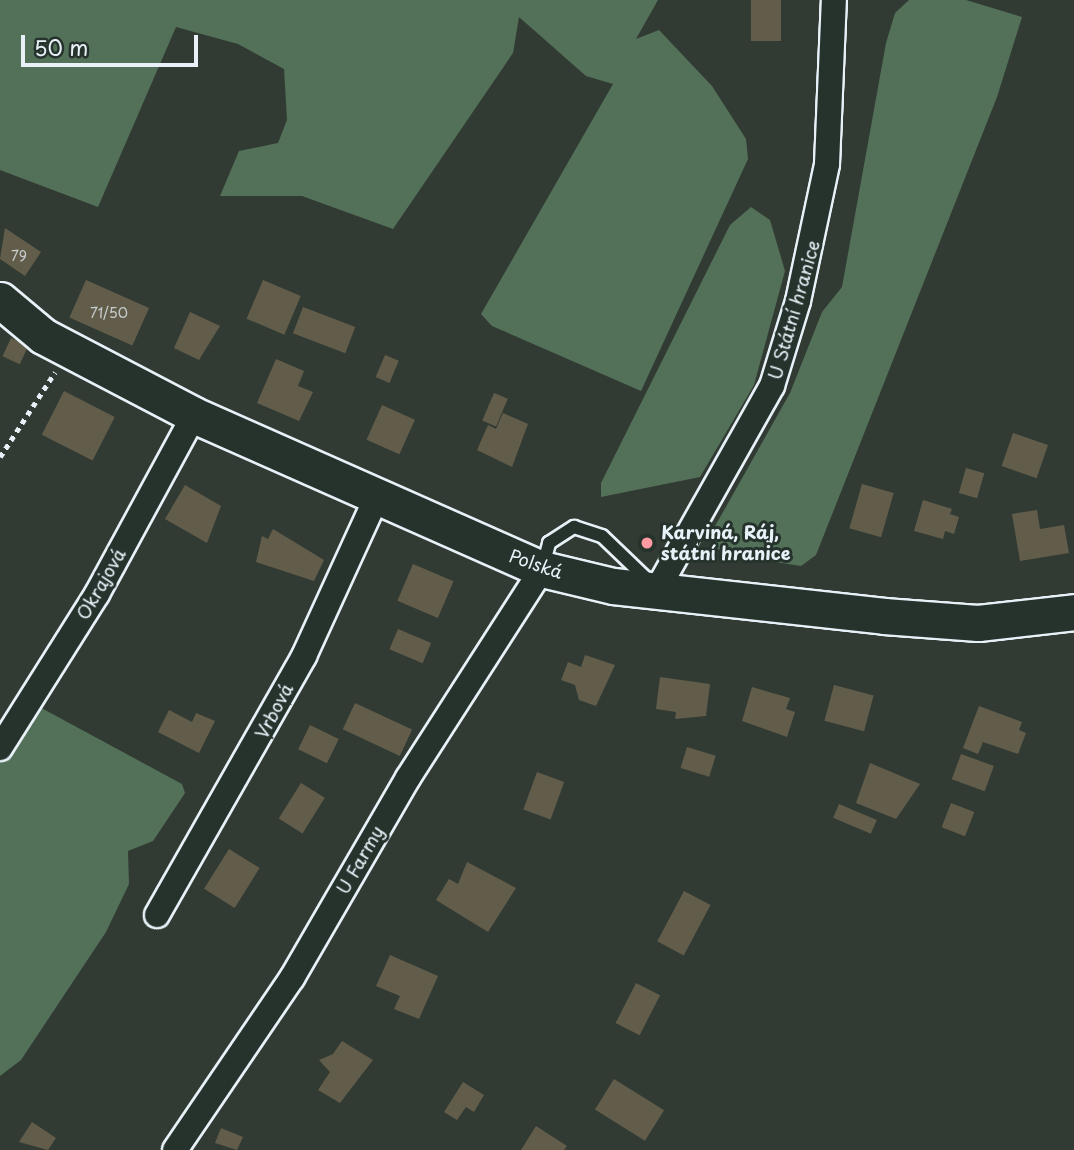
<!DOCTYPE html>
<meta charset="utf-8">
<style>
body{margin:0}
#map{position:relative;width:1074px;height:1150px;overflow:hidden;background:#323b33;font-family:"Playpen Sans",sans-serif}
div>[style]{position:absolute}
[style*='--x']{left:calc(var(--x)*1px);top:calc(var(--y)*1px);width:calc(var(--w)*1px);rotate:calc(var(--a)*1deg)}
.green>*{inset:0;background:#537159}
.building>*{inset:0;background:#625d4b;transform-origin:0 0}
.path>*{height:4.5px;margin-top:-2.25px;transform-origin:0;background:repeating-linear-gradient(90deg,#e8f1f8 0 5px,transparent 0 10px)}
.roads{filter:drop-shadow(2px 0 #e8f1f8) drop-shadow(-2px 0 #e8f1f8) drop-shadow(0 2px #e8f1f8) drop-shadow(0 -2px #e8f1f8)}
.lane>*{height:12px;margin:-6px;padding:0 6px;transform-origin:6px;border-radius:6px;background:#26332d}
.street>*{height:24px;margin:-12px;padding:0 12px;transform-origin:12px;border-radius:12px;background:#26332d}
.secondary>*{height:35px;margin:-17.5px;padding:0 17.5px;transform-origin:17.5px;border-radius:17.5px;background:#26332d}
.dots>*{width:19px;height:19px;translate:-50% -50%;box-sizing:border-box;border:4px solid #26332d;border-radius:50%}
span{translate:-50% -50%;white-space:nowrap;text-align:center;line-height:1.15;-webkit-text-stroke:6px #26332d;paint-order:stroke}
.number-label{font-size:14px;color:#c6cccd}
.number-label span{-webkit-text-stroke-width:0}
.street-label{font-size:18px;color:#e8f1f8}
.poi-label{font-size:18px;color:#e8f1f8;font-weight:700}
.left{translate:0 -50%;text-align:left}
.scale{position:absolute;left:21px;top:35px;width:177px;height:32px;box-sizing:border-box;border:4px solid #e8f1f8;border-top:0;padding-left:9px;font-size:21px;line-height:24px;white-space:nowrap;color:#e8f1f8;-webkit-text-stroke:5px #26332d;paint-order:stroke}
</style>
<div id="map">
<div class="green">
<i style="clip-path:polygon(0 0,658px 0,636px 39px,659px 30px,712px 86px,746px 139px,748px 159px,641px 391px,492px 326px,481px 314px,613px 84px,586px 76px,519px 17px,513px 53px,393px 229px,302px 196px,220px 196px,239px 151px,278px 143px,287px 120px,284px 69px,238px 44px,176px 27px,98px 207px,0 170px)"></i>
<i style="clip-path:polygon(909px 0,966px 0,1022px 17px,997px 97px,816px 555px,801px 566px,729px 555px,716px 548px,714px 528px,790px 393px,822px 312px,842px 287px,886px 43px,895px 13px)"></i>
<i style="clip-path:polygon(751px 207px,770px 220px,785px 271px,754px 385px,700px 477px,601px 497px,601px 483px,730px 225px)"></i>
<i style="clip-path:polygon(34px 704px,182px 784px,185px 793px,153px 841px,128px 851px,129px 884px,106px 932px,21px 1060px,0 1076px,0 757px)"></i>
</div>
<div class="building">
<i style="left:751px;top:0;width:30px;height:41px"></i>
<i style="clip-path:polygon(5px 228px,41px 252px,25px 276px,0 259px)"></i>
<i style="left:86px;top:280px;width:69px;height:41px;rotate:24deg"></i>
<i style="left:263px;top:280px;width:41px;height:42px;rotate:23deg"></i>
<i style="left:303px;top:307px;width:56px;height:28px;rotate:21deg"></i>
<i style="clip-path:polygon(190px 312px,220px 326px,199px 360px,174px 348px)"></i>
<i style="left:11px;top:338px;width:19px;height:20px;rotate:25deg"></i>
<i style="left:385px;top:355px;width:15px;height:24px;rotate:23deg"></i>
<i style="clip-path:polygon(276px 359px,304px 371px,298px 386px,313px 392px,299px 421px,257px 403px)"></i>
<i style="left:64px;top:391px;width:57px;height:49px;rotate:27deg"></i>
<i style="left:494px;top:393px;width:15px;height:30px;rotate:23deg"></i>
<i style="left:382px;top:405px;width:36px;height:38px;rotate:24deg"></i>
<i style="clip-path:polygon(503px 413px,528px 424px,512px 467px,477px 450px,488px 425px,496px 429px)"></i>
<i style="left:1013px;top:433px;width:37px;height:35px;rotate:19deg"></i>
<i style="left:966px;top:468px;width:19px;height:26px;rotate:16deg"></i>
<i style="left:862px;top:484px;width:33px;height:46px;rotate:16deg"></i>
<i style="clip-path:polygon(185px 485px,221px 506px,207px 543px,165px 519px)"></i>
<i style="clip-path:polygon(923px 500px,952px 509px,950px 514px,959px 517px,954px 534px,945px 531px,943px 539px,914px 531px)"></i>
<i style="clip-path:polygon(1037px 510px,1040px 529px,1064px 525px,1069px 553px,1020px 561px,1012px 514px)"></i>
<i style="clip-path:polygon(273px 529px,324px 560px,314px 581px,256px 562px,262px 536px,268px 539px)"></i>
<i style="left:413px;top:564px;width:44px;height:40px;rotate:23deg"></i>
<i style="left:398px;top:629px;width:36px;height:22px;rotate:23deg"></i>
<i style="clip-path:polygon(585px 655px,615px 665px,596px 706px,579px 700px,575px 685px,561px 680px,568px 662px,581px 667px)"></i>
<i style="clip-path:polygon(660px 677px,710px 684px,706px 716px,675px 719px,676px 712px,656px 709px)"></i>
<i style="left:834px;top:685px;width:41px;height:37px;rotate:15deg"></i>
<i style="clip-path:polygon(752px 687px,790px 698px,786px 709px,795px 712px,787px 737px,742px 721px)"></i>
<i style="left:355px;top:703px;width:63px;height:29px;rotate:25deg"></i>
<i style="clip-path:polygon(979px 706px,1022px 722px,1019px 730px,1026px 733px,1018px 754px,983px 742px,978px 754px,963px 748px)"></i>
<i style="clip-path:polygon(169px 710px,192px 722px,196px 713px,215px 721px,199px 753px,158px 732px)"></i>
<i style="left:310px;top:725px;width:32px;height:27px;rotate:26deg"></i>
<i style="left:687px;top:747px;width:30px;height:22px;rotate:17deg"></i>
<i style="left:961px;top:754px;width:35px;height:27px;rotate:20deg"></i>
<i style="clip-path:polygon(870px 763px,920px 784px,896px 819px,856px 803px)"></i>
<i style="left:537px;top:772px;width:29px;height:40px;rotate:20deg"></i>
<i style="left:301px;top:783px;width:28px;height:42px;rotate:32deg"></i>
<i style="left:951px;top:803px;width:25px;height:26px;rotate:21deg"></i>
<i style="left:839px;top:804px;width:41px;height:15px;rotate:23deg"></i>
<i style="left:229px;top:849px;width:36px;height:47px;rotate:32deg"></i>
<i style="clip-path:polygon(467px 862px,516px 888px,488px 932px,436px 900px,449px 879px,458px 884px)"></i>
<i style="left:684px;top:891px;width:30px;height:57px;rotate:28deg"></i>
<i style="clip-path:polygon(390px 955px,438px 976px,419px 1019px,394px 1009px,400px 996px,376px 986px)"></i>
<i style="left:636px;top:983px;width:27px;height:45px;rotate:27deg"></i>
<i style="clip-path:polygon(342px 1041px,373px 1060px,340px 1103px,318px 1090px,330px 1072px,319px 1060px,333px 1054px)"></i>
<i style="left:614px;top:1079px;width:59px;height:36px;rotate:32deg"></i>
<i style="clip-path:polygon(463px 1082px,484px 1095px,474px 1112px,466px 1107px,457px 1120px,444px 1112px)"></i>
<i style="clip-path:polygon(32px 1122px,56px 1138px,48px 1150px,19px 1142px)"></i>
<i style="clip-path:polygon(536px 1126px,567px 1146px,564px 1150px,521px 1150px)"></i>
<i style="clip-path:polygon(221px 1128px,243px 1137px,237px 1150px,215px 1143px)"></i>
</div>
<div class="path">
<i style="--x:0;--y:457;--w:101;--a:-57.1"></i>
</div>
<div class="roads">
<div class="lane">
<i style="--x:543;--y:566;--w:24;--a:-75"></i>
<i style="--x:549;--y:543;--w:30;--a:-33"></i>
<i style="--x:574;--y:527;--w:29;--a:18"></i>
<i style="--x:602;--y:536;--w:69;--a:43.8"></i>
</div>
<div class="street">
<i style="--x:657;--y:590;--w:234;--a:-60.6"></i>
<i style="--x:772;--y:386;--w:89;--a:-73"></i>
<i style="--x:798;--y:301;--w:140;--a:-78"></i>
<i style="--x:827;--y:164;--w:164;--a:-87.6"></i>
<i style="--x:0;--y:748;--w:182;--a:-57.8"></i>
<i style="--x:97;--y:594;--w:204;--a:-61.5"></i>
<i style="--x:157;--y:915;--w:298;--a:-60.4"></i>
<i style="--x:304;--y:656;--w:173;--a:-65.4"></i>
<i style="--x:175;--y:1150;--w:208;--a:-55.8"></i>
<i style="--x:292;--y:978;--w:231;--a:-59.9"></i>
<i style="--x:408;--y:778;--w:248;--a:-57.3"></i>
</div>
<div class="secondary">
<i style="--x:0;--y:300;--w:56;--a:39.9"></i>
<i style="--x:43;--y:336;--w:170;--a:27.6"></i>
<i style="--x:194;--y:415;--w:381;--a:23.9"></i>
<i style="--x:542;--y:569;--w:73;--a:13.5"></i>
<i style="--x:613;--y:586;--w:273;--a:6.3"></i>
<i style="--x:884;--y:616;--w:94;--a:4.3"></i>
<i style="--x:978;--y:623;--w:97;--a:-6.5"></i>
</div>
</div>
<div class="dots">
<i style="left:647px;top:543px;background:#ff9aa2"></i>
</div>
<div class="number-label">
<span style="left:19px;top:256px">79</span>
<span style="left:109px;top:313px">71/50</span>
</div>
<div class="street-label">
<span style="left:794px;top:310px;rotate:-74deg">U Státní hranice</span>
<span style="left:536px;top:564px;rotate:19deg">Polská</span>
<span style="left:101px;top:584px;rotate:-60deg">Okrajová</span>
<span style="left:274px;top:711px;rotate:-62deg">Vrbová</span>
<span style="left:360px;top:860px;rotate:-60deg">U Farmy</span>
</div>
<div class="poi-label">
<span class="left" style="left:661px;top:543px">Karviná, Ráj,<br>státní hranice</span>
</div>
<div class="scale">50 m</div>
</div>
